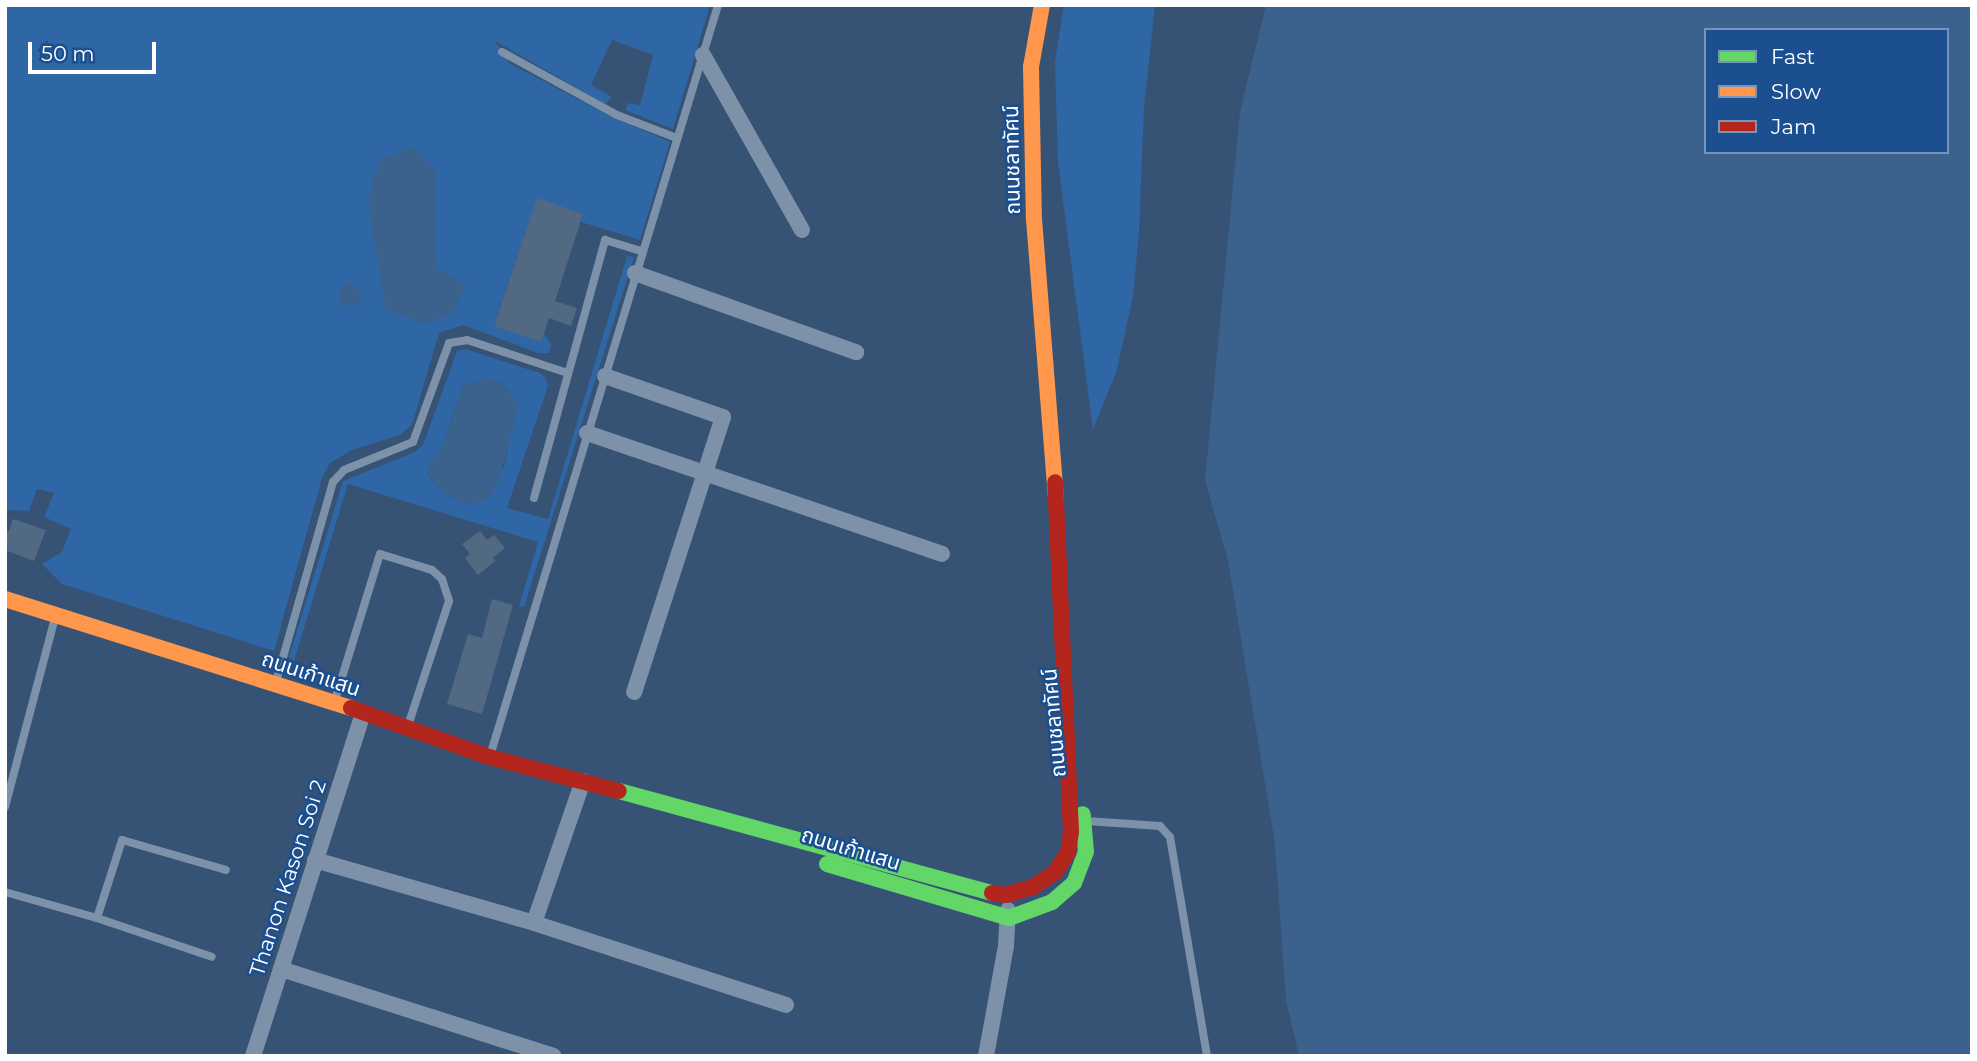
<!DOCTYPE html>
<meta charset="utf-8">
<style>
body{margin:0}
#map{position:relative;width:1977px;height:1061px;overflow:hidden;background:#365274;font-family:Montserrat,"Noto Sans Thai",sans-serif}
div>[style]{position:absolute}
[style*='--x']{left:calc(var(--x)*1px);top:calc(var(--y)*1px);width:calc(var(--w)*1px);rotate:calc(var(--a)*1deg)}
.green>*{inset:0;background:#2f66a5}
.water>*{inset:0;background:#3b618d}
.building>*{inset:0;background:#526984}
.lane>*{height:8px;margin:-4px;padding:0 4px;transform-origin:4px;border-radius:4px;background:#7d92a8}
.street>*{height:16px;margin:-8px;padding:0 8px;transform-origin:8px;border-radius:8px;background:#7d92a8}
.fast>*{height:16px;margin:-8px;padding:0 8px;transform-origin:8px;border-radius:8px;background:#63d668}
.slow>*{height:16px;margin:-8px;padding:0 8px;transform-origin:8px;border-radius:8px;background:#ff974d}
.jam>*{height:16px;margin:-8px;padding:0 8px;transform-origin:8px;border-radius:8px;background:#b3261e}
span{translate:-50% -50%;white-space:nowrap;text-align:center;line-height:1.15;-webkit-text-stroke:5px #1b4f8f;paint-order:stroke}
.street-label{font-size:21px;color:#fff}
.frame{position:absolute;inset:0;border:7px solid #fff;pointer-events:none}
.legend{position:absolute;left:1704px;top:28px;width:245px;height:126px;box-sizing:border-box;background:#1b4f8f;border:2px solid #7695bc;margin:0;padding:9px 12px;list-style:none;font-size:21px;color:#fff}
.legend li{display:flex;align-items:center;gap:14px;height:35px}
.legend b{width:35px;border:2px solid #7695bc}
.scale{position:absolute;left:28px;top:42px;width:128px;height:32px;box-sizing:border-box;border:4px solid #fff;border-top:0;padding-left:9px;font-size:21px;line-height:24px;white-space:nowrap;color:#fff;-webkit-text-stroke:5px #1b4f8f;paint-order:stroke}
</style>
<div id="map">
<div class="green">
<i style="clip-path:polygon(evenodd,5px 5px,710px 5px,673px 129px,625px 110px,628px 103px,640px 105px,653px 55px,612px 40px,591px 85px,612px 97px,605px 104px,495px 41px,509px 63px,608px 115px,670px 142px,640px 240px,581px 222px,583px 214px,537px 199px,494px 325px,541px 342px,544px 334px,551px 343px,549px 353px,538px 353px,463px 325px,439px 333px,412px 425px,400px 435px,352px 450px,330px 463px,322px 478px,274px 651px,62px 584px,42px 564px,62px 552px,71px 529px,44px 517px,54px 493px,37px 489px,29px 511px,5px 510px,5px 5px,435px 226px,436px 268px,465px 284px,425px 324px,435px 226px)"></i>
<i style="clip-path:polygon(1064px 5px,1155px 5px,1144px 107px,1139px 233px,1133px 296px,1116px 373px,1093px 429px,1058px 163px,1055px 62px)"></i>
<i style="clip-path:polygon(evenodd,627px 256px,634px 257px,524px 607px,519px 606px,538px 542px,348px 484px,294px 661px,289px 657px,343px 481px,415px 452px,423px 445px,457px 351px,465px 349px,540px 373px,546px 379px,548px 386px,507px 508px,548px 519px,627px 256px,486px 378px,501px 382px,510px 392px,508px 447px,504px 467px,466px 504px,442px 492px,427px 473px,442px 447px,463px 387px,486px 378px)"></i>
</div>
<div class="water">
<i style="clip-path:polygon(evenodd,1266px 5px,1972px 5px,1972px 1056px,1299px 1056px,1286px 1000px,1275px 844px,1228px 561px,1205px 480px,1240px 112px,1266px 5px,1706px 30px,1947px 30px,1947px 152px,1706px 152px,1706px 30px)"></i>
<i style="clip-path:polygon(414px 147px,435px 170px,436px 268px,466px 284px,454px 313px,425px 324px,386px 310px,368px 200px,380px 159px)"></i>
<i style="clip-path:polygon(349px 282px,362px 294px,360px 304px,340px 305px,339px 289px)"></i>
<i style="clip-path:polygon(486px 378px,501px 382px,519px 403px,499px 482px,491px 495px,484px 500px,466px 504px,442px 492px,427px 472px,442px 447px,463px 387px)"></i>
</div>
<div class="building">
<i style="clip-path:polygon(537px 198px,583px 214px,555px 301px,577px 308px,571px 326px,549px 318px,541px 342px,494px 326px)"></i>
<i style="clip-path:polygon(13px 519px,46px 530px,34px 561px,5px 550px,5px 530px,9px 531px)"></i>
<i style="clip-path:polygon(480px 531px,487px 540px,494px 535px,505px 548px,493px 558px,495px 561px,478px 575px,465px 558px,470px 554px,462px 544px)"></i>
<i style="clip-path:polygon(492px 599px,513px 605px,482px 714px,447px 704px,468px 634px,482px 638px)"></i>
</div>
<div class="lane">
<i style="--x:502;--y:52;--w:131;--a:28.7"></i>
<i style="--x:617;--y:115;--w:64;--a:21"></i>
<i style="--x:534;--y:498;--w:268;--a:-74.6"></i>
<i style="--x:605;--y:240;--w:39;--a:17"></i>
<i style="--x:276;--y:682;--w:208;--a:-74.1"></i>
<i style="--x:333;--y:482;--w:16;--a:-47"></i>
<i style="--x:344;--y:470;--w:74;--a:-22.1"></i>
<i style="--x:413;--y:442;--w:105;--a:-70"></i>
<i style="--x:449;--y:343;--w:18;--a:-9"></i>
<i style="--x:467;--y:340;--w:106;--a:18.1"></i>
<i style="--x:335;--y:700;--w:153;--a:-72.9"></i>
<i style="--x:380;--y:554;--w:54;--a:17.1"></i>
<i style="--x:432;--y:570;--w:13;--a:42"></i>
<i style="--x:442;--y:579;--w:23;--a:72"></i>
<i style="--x:449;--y:601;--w:128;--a:108.2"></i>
<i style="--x:490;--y:756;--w:785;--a:-73.11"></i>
<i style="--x:5;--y:807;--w:196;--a:-75.2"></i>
<i style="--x:1087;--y:821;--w:73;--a:3.9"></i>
<i style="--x:1160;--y:826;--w:15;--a:48"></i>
<i style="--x:1170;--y:837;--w:222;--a:80.4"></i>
<i style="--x:5;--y:892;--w:96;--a:15.8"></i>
<i style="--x:97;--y:918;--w:121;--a:18.7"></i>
<i style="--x:97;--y:918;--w:82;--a:-72.2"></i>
<i style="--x:122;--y:840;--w:108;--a:16.1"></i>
</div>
<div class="street">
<i style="--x:703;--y:55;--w:201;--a:60.5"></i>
<i style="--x:635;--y:273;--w:235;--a:19.7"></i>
<i style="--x:605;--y:376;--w:125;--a:19.2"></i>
<i style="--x:723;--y:417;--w:289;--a:107.9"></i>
<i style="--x:587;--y:433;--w:375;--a:18.8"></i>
<i style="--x:315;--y:860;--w:228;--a:16"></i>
<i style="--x:534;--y:923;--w:265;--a:18"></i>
<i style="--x:534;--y:923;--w:150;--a:-71"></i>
<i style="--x:281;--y:969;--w:286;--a:17.7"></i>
<i style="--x:253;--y:1056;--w:360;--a:-72.2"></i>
<i style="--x:986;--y:1056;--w:112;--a:-79.7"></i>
<i style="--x:1006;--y:946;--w:36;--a:-87"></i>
</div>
<div class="fast">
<i style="--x:619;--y:791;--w:387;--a:15.3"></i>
<i style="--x:827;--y:864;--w:190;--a:16.5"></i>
<i style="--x:1009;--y:918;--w:46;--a:-20.4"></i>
<i style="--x:1052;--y:902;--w:29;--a:-41"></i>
<i style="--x:1074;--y:883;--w:33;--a:-69"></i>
<i style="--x:1086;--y:852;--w:38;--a:-95"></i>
</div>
<div class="slow">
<i style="--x:1042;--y:5;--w:63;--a:100.1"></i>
<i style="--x:1031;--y:67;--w:152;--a:88.9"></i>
<i style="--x:1034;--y:219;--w:279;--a:85.5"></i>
<i style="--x:5;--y:599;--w:363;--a:17.5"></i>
</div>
<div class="jam">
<i style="--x:351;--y:708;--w:146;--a:19.5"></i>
<i style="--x:489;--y:757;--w:134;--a:14.7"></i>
<i style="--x:992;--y:893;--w:14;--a:8"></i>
<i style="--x:1006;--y:895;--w:28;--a:-17"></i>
<i style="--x:1033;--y:887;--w:27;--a:-34"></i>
<i style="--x:1055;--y:872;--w:23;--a:-56"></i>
<i style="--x:1068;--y:853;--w:22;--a:-82"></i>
<i style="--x:1071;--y:831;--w:349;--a:-92.6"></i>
</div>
<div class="street-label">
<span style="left:1012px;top:160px;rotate:-91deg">ถนนชลาทัศน์</span>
<span style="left:311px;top:674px;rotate:18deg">ถนนเก้าแสน</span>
<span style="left:1054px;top:723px;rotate:-95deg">ถนนชลาทัศน์</span>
<span style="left:851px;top:849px;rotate:17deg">ถนนเก้าแสน</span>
<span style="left:288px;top:878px;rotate:-72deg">Thanon Kason Soi 2</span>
</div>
<div class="frame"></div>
<ul class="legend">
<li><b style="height:9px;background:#63d668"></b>Fast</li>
<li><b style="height:9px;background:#ff974d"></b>Slow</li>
<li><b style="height:9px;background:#b3261e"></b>Jam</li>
</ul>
<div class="scale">50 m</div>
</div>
